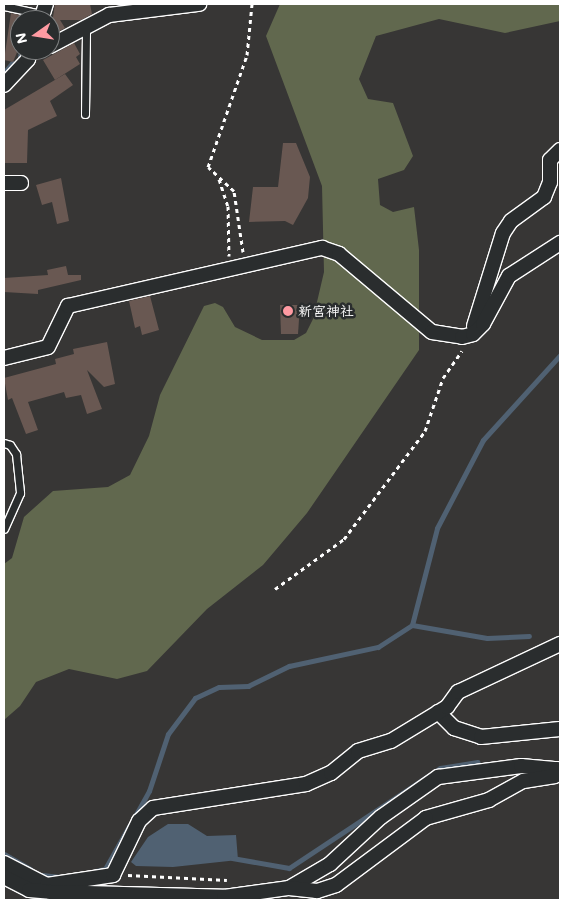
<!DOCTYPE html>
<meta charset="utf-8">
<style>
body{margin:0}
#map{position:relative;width:564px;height:904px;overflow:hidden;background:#373635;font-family:Mali,"Klee One",sans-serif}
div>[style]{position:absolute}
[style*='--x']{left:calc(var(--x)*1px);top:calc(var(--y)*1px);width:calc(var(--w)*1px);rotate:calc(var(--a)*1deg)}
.green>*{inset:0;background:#61684e}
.water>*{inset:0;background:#506172}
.stream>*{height:5px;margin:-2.5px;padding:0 2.5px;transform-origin:2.5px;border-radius:2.5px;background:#506172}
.building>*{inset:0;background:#695852}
.path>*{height:3px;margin-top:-1.5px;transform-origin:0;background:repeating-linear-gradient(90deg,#fff 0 4px,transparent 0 8px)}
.roads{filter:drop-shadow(1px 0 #fff) drop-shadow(-1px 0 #fff) drop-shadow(0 1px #fff) drop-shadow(0 -1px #fff)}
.lane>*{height:7px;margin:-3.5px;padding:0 3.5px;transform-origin:3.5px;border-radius:3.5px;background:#2a2d2e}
.street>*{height:14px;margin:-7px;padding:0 7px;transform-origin:7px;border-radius:7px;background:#2a2d2e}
.dots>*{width:14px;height:14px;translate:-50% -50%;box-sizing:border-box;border:2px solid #2a2d2e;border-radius:50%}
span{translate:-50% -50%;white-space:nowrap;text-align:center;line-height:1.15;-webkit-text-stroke:5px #2a2d2e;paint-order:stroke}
.poi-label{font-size:14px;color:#fff;font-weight:700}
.left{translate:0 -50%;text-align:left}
.frame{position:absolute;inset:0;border:5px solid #fff;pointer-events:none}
.north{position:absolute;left:10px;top:10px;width:50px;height:50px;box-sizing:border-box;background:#2a2d2e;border:1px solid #7f8182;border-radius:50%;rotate:257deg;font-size:14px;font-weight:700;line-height:20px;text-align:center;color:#fff}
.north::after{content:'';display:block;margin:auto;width:18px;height:22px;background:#ff9aa2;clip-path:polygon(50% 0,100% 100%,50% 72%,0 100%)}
</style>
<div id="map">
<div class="green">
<i style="clip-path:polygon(280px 4px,560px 4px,560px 21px,505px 33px,439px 19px,376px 36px,359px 79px,368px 99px,393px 103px,413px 156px,404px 170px,378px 179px,380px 205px,393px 212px,414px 207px,419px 250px,419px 350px,307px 513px,263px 565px,207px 609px,147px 671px,117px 679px,69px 669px,36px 682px,20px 706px,4px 720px,4px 564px,12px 558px,24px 517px,53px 491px,108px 487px,130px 475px,149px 436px,160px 395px,204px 306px,215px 303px,223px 307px,235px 327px,262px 340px,294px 340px,306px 333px,313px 319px,324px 272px,322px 186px,266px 36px)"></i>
</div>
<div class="water">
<i style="clip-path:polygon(168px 824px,188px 824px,207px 836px,236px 835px,238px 860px,173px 867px,136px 866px,131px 862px,148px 837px)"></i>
</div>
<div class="stream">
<i style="--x:120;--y:7;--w:20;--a:-6"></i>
<i style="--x:20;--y:56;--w:6;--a:-72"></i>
<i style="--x:4;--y:73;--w:13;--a:-51"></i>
<i style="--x:412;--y:625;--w:100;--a:-75.5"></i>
<i style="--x:437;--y:528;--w:99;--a:-62.4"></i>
<i style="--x:483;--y:440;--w:115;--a:-47.8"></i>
<i style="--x:134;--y:818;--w:31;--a:-61"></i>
<i style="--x:149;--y:791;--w:60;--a:-71.6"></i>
<i style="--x:168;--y:734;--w:45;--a:-53.1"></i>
<i style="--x:195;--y:698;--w:26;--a:-25"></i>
<i style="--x:219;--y:687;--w:29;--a:-2"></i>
<i style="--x:248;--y:686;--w:46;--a:-26"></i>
<i style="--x:289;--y:666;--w:91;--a:-12.1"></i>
<i style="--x:378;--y:647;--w:40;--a:-32.9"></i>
<i style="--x:412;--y:625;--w:76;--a:9.8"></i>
<i style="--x:487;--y:638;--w:42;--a:-2.7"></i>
<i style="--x:4;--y:854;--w:30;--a:30"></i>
<i style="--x:232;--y:858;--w:58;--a:10"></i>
<i style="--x:289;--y:868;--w:181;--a:-33.5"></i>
<i style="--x:440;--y:768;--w:38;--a:-9"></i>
<i style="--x:96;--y:871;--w:9;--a:-13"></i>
<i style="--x:105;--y:869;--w:49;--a:-60.8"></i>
<i style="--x:42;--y:875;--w:18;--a:6"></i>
</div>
<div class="building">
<i style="clip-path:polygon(55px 4px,90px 4px,92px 14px,81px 20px,60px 20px,65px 28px,50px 36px)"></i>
<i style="clip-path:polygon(11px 13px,20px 15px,20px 45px,13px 62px,4px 60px)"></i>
<i style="clip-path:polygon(74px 43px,80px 54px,76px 57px,80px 64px,55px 80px,43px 60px)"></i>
<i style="clip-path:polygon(65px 74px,73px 85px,50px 101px,57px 116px,28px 130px,27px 163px,4px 163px,4px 110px)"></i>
<i style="clip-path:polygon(283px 143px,296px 143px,310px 177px,308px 198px,293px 225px,285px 221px,249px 222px,253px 187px,278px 187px)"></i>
<i style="clip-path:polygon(61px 178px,69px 221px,57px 224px,52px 202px,42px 205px,36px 185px)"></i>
<i style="clip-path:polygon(66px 266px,68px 275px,81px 275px,81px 280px,38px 290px,38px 294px,4px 292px,4px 278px,48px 275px,47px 270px)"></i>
<i style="clip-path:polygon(150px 296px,159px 330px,142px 335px,140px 326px,135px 328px,129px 301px)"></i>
<i style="clip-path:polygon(280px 305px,300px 305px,298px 334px,281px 334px)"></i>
<i style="clip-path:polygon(107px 342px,115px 384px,104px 387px,87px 370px,102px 409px,87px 414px,81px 395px,66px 398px,64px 392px,28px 402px,38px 430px,26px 434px,12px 398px,8px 400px,4px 378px,56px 364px,55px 359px,74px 354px,73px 349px)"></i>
</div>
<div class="path">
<i style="--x:219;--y:179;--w:28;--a:72"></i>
<i style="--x:228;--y:206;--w:50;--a:88.9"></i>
<i style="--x:243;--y:252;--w:62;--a:-98.4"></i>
<i style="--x:234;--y:191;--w:35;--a:-137"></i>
<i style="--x:208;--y:167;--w:119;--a:-70.8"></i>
<i style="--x:247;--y:55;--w:51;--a:-84.4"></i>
<i style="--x:275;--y:589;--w:85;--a:-35.9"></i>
<i style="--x:344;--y:539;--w:135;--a:-53.1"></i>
<i style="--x:425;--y:431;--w:56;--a:-71.2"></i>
<i style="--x:443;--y:378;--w:33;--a:-55"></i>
<i style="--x:128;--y:875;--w:99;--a:2.9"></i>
</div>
<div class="roads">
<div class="lane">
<i style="--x:4;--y:6;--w:40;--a:12"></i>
<i style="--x:85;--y:114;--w:87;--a:-89.3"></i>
<i style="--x:4;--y:443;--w:6;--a:18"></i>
<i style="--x:10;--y:445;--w:11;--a:56"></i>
<i style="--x:16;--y:454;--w:39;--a:84"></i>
<i style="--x:20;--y:493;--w:39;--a:114"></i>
</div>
<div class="street">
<i style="--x:41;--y:20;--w:17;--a:-73"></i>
<i style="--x:50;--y:46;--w:67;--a:-27.7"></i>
<i style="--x:109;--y:15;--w:91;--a:-7"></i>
<i style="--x:4;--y:85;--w:35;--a:-47"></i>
<i style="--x:28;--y:59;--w:9;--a:-72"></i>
<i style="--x:4;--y:183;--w:17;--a:0"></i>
<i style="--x:474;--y:326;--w:97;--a:-72.7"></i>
<i style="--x:503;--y:233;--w:14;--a:-56"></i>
<i style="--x:511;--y:221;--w:41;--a:-36"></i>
<i style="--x:544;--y:197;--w:16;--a:-68"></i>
<i style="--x:550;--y:182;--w:22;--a:-90"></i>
<i style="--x:550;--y:160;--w:14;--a:-45"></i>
<i style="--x:4;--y:358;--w:45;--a:-14"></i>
<i style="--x:48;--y:347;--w:46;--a:-64"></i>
<i style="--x:68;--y:306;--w:261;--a:-12.9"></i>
<i style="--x:322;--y:248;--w:18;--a:19"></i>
<i style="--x:339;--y:254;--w:121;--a:40"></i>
<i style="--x:432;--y:332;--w:30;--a:9"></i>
<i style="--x:462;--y:337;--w:11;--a:-15"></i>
<i style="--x:473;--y:334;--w:14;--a:-45"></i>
<i style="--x:483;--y:324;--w:55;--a:-61.6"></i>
<i style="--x:509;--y:276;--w:61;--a:-32.9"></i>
<i style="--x:438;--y:712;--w:23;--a:45"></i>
<i style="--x:454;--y:728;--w:28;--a:18"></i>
<i style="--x:481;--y:737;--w:79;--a:-5.8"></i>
<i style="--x:4;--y:863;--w:48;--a:27.1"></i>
<i style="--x:47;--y:885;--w:67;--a:-8.6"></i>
<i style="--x:113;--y:875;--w:60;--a:-64.3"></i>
<i style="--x:139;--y:821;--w:19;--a:-43"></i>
<i style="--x:153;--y:808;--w:155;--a:-8.9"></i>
<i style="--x:306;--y:784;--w:27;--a:-24"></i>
<i style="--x:331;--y:773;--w:35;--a:-39"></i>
<i style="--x:358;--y:751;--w:34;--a:-17"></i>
<i style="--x:391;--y:741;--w:66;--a:-31.3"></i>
<i style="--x:447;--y:707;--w:19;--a:-54"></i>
<i style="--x:458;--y:692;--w:113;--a:-25.2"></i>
<i style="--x:4;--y:877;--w:28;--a:27"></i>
<i style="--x:29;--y:890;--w:21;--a:5"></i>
<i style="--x:50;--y:892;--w:174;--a:1.6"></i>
<i style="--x:224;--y:897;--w:66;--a:-7.9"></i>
<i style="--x:289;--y:888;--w:48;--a:-30.3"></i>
<i style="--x:330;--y:864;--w:69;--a:-42.7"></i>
<i style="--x:381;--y:817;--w:70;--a:-35.1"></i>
<i style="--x:438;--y:777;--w:84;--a:-7.5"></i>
<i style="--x:521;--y:766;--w:36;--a:5"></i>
<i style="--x:557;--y:769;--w:7;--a:106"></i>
<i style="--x:555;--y:776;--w:32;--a:171"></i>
<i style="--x:523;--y:781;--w:39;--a:151"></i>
<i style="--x:489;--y:800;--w:66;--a:164.1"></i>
<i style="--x:426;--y:818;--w:112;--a:143.3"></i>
<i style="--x:336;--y:885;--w:20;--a:162"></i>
<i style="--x:317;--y:891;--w:28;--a:-174"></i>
</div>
</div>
<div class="dots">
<i style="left:288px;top:311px;background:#ff9aa2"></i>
</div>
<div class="poi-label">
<span class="left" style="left:298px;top:311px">新宮神社</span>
</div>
<div class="frame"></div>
<div class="north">N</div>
</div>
